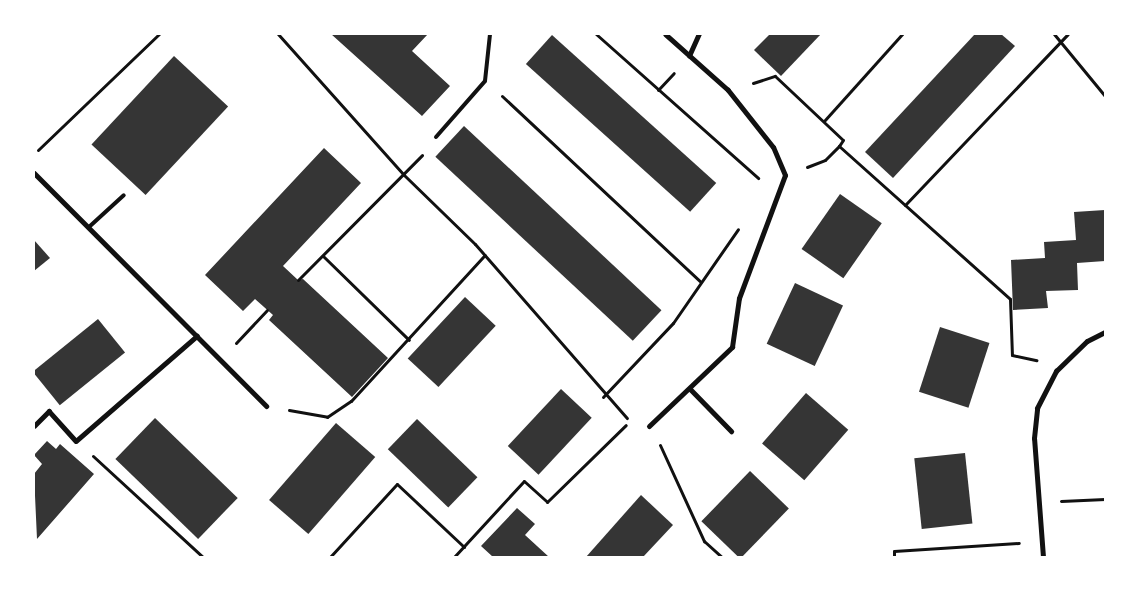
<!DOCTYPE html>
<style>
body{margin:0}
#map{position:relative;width:1139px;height:591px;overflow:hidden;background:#fff;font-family:"Space Grotesk",sans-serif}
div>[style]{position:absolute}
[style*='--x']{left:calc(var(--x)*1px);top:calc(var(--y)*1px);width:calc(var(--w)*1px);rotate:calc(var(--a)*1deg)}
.building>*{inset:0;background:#353535;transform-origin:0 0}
.path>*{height:3px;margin:-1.5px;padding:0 1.5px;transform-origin:1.5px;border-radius:1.5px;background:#111}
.service>*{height:4px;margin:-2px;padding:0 2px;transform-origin:2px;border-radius:2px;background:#111}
.pedestrian>*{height:4.5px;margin:-2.25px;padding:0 2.25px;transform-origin:2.25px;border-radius:2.25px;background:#111}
.minor>*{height:5px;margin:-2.5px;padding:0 2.5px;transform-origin:2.5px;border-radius:2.5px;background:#111}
span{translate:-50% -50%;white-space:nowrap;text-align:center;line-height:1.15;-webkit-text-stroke:4px #fff;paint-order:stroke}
.frame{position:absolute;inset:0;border:35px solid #fff;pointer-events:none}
</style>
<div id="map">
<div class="building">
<i style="clip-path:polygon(331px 34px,428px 34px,412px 51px,450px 86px,422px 116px)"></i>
<i style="clip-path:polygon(770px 34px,821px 34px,781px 76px,754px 50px)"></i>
<i style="clip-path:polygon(975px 34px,1001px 34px,1015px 46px,893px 178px,865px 152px)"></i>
<i style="left:552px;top:35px;width:221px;height:39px;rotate:42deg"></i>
<i style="left:174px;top:56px;width:74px;height:121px;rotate:43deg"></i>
<i style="left:464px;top:126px;width:270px;height:42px;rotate:43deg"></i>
<i style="clip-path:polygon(324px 148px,361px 183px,283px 266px,298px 280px,303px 279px,388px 358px,352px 397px,269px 320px,273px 315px,255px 299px,243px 311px,205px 275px)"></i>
<i style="left:840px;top:194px;width:51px;height:67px;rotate:35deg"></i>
<i style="clip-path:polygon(1105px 210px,1105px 261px,1077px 263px,1078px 290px,1046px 291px,1048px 308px,1013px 310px,1011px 260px,1045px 258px,1044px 242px,1076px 240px,1074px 212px)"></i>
<i style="clip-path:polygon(34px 240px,50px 258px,34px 271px)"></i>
<i style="left:795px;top:283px;width:53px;height:67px;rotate:25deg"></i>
<i style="left:465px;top:297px;width:42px;height:84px;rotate:43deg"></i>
<i style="left:98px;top:319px;width:43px;height:84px;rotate:51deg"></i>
<i style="left:940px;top:327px;width:52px;height:68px;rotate:18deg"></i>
<i style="left:561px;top:389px;width:42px;height:78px;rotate:43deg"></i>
<i style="left:806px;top:393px;width:56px;height:67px;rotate:41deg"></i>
<i style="left:155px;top:418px;width:115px;height:57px;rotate:44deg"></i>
<i style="left:417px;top:419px;width:84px;height:42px;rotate:44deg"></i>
<i style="left:336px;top:423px;width:52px;height:102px;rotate:41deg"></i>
<i style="clip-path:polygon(47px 441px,56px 449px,60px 444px,94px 474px,37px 539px,34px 474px,42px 464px,34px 455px)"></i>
<i style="left:965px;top:453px;width:71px;height:51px;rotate:84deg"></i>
<i style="left:750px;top:471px;width:54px;height:70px;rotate:44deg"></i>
<i style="clip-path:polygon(641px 495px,673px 525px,643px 557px,586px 557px)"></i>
<i style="clip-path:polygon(517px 508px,535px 524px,525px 535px,549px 557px,493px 557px,481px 546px)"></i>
</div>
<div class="path">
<i style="--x:278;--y:34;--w:189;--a:48.2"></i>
<i style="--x:404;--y:175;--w:99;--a:44.2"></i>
<i style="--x:475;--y:244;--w:231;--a:48.9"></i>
<i style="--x:596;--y:34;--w:217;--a:41.6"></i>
<i style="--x:1054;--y:34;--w:80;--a:50.6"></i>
<i style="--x:753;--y:83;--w:23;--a:-18"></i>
<i style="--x:775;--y:76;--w:93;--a:43.3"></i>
<i style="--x:843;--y:140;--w:7;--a:124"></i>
<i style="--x:839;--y:146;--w:229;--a:41.8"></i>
<i style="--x:1010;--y:299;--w:56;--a:88"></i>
<i style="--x:1012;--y:355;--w:25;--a:12"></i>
<i style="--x:658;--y:90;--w:23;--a:-47"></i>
<i style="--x:502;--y:96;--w:271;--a:43.1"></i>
<i style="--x:824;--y:121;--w:117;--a:-48.1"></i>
<i style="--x:38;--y:150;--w:168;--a:-43.8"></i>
<i style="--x:807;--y:167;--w:19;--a:-21"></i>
<i style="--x:825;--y:160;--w:20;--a:-45"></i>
<i style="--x:905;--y:205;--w:236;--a:-46.4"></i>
<i style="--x:323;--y:256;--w:120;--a:44.3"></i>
<i style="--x:298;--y:280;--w:176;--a:-45.2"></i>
<i style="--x:236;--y:343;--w:45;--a:-46.8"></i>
<i style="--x:603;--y:397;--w:102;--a:-46.6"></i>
<i style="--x:673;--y:323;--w:114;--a:-55.3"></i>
<i style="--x:289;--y:410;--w:39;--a:10"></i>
<i style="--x:327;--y:417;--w:29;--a:-34"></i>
<i style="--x:351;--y:401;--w:198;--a:-47.5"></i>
<i style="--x:660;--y:445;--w:106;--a:65.4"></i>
<i style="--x:704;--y:541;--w:24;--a:42"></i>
<i style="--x:93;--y:456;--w:149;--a:42.6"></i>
<i style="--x:1061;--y:501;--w:44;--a:-2.6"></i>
<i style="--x:330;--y:557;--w:99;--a:-47.5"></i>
<i style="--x:397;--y:484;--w:92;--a:43.2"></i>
<i style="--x:454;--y:557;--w:103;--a:-47.4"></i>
<i style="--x:524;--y:481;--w:31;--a:42"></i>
<i style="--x:547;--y:502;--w:110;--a:-44.3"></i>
<i style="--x:894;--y:557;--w:6;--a:-90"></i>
<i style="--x:894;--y:551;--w:125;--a:-3.7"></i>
</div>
<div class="service">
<i style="--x:436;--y:137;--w:74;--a:-48.8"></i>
<i style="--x:485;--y:81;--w:47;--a:-83.9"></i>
<i style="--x:89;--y:227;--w:47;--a:-42.4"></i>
</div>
<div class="pedestrian">
<i style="--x:689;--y:56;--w:24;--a:-66"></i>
<i style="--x:34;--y:426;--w:21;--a:-45"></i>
<i style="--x:49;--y:411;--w:40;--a:48"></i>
<i style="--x:76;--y:441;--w:160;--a:-41"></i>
</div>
<div class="minor">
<i style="--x:34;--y:173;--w:329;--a:45.1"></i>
<i style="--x:690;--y:389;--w:59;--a:45.7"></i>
<i style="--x:649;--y:426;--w:115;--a:-43.6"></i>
<i style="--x:732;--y:347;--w:49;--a:-81.9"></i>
<i style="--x:739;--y:298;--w:131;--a:-69.5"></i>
<i style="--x:785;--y:175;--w:30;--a:-113"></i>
<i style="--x:773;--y:147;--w:73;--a:-128.3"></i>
<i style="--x:728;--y:90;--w:84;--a:-138.4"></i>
<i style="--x:1043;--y:557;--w:119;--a:-94.3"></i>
<i style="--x:1034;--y:438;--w:30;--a:-84"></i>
<i style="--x:1037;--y:408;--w:42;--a:-62.8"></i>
<i style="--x:1056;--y:371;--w:43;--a:-44.1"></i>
<i style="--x:1087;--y:341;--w:20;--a:-27"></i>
</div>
<div class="frame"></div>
</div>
